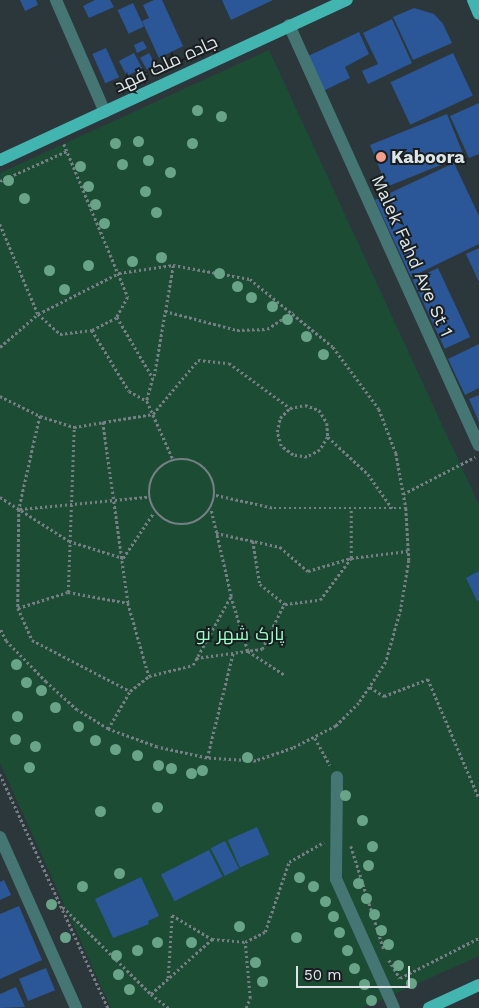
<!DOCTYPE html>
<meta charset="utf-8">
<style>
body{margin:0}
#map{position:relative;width:479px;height:1008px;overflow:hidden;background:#2c373c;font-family:"Work Sans",Cairo,sans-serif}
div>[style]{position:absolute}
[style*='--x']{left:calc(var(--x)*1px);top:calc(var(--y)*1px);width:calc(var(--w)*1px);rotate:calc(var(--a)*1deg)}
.green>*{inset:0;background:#1d4c35}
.building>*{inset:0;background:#2b5698;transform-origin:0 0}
.path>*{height:2.5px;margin-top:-1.25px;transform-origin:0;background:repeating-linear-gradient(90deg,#768084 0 2.5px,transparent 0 5px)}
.path>.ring{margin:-1.25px;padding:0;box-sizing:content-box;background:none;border:2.5px solid #768084;border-radius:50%}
.minor>*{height:12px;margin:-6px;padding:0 6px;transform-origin:6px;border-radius:6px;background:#457674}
.major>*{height:12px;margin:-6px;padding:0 6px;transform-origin:6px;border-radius:6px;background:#43b5b1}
.trees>*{width:11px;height:11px;margin:-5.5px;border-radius:50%;background:#69a489}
.dots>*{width:14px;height:14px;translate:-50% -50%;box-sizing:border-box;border:2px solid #191e20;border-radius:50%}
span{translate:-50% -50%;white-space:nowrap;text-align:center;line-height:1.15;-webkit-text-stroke:4px #191e20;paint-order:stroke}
.street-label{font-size:18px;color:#dee5e8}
.poi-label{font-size:18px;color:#dee5e8;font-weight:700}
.left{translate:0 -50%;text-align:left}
.park-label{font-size:18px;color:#9bfdc8}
.scale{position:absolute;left:296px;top:966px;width:114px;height:22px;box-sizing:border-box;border:2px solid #dee5e8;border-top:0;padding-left:6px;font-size:15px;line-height:18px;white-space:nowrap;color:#dee5e8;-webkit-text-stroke:4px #191e20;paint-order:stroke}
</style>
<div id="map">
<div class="green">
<i style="clip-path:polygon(269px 50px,479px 505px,479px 956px,363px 1008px,111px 1008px,0 763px,0 173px)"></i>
</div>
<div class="building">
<i style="clip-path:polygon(20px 0,36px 0,38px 5px,25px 11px)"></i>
<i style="clip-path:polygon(95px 0,110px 0,114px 7px,89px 18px,83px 6px)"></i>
<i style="clip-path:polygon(154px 0,162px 0,183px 46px,159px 58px,142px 21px,149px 18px,143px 5px)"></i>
<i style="clip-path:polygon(222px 0,273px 0,231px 20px)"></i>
<i style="left:133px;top:3px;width:26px;height:17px;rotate:65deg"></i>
<i style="clip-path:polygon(414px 8px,434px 14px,443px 24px,452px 43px,413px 60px,393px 17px)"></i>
<i style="clip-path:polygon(392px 19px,412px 63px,368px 84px,362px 71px,378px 64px,363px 33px)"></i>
<i style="clip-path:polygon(359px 32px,369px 54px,345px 67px,350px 78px,323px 91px,306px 57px)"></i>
<i style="clip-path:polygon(143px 41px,147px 48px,137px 53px,134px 45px)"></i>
<i style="left:106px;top:48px;width:32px;height:15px;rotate:66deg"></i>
<i style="left:134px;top:53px;width:17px;height:17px;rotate:62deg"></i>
<i style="left:149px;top:53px;width:13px;height:10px;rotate:61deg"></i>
<i style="left:453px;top:53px;width:47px;height:69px;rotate:65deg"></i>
<i style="clip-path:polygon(479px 103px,479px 154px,469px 158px,450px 116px)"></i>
<i style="left:447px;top:114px;width:45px;height:83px;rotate:68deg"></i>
<i style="clip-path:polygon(454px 163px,479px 216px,479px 244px,411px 277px,375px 200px)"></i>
<i style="clip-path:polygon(479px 248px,479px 282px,466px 254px)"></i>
<i style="left:438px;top:268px;width:76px;height:28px;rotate:65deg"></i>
<i style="clip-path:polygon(479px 344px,479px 388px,465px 395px,448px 359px)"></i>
<i style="clip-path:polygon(479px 395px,479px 422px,469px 399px)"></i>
<i style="clip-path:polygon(479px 571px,479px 600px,477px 601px,466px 578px)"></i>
<i style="left:257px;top:827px;width:30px;height:32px;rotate:66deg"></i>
<i style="left:225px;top:841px;width:31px;height:16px;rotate:63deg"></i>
<i style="left:209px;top:850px;width:30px;height:54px;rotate:63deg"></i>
<i style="clip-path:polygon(141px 877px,159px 916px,148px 921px,149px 924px,113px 938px,95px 899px)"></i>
<i style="clip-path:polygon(4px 880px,11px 895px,0 900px,0 882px)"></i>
<i style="clip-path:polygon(19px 906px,42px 960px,0 979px,0 914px)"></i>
<i style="left:46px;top:968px;width:24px;height:29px;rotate:68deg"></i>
<i style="clip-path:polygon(16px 987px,25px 1007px,0 1008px,0 994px)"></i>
</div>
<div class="path">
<i style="--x:64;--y:144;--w:166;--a:67.3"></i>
<i style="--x:128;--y:297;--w:23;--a:119"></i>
<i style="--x:117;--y:317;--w:71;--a:59.5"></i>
<i style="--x:153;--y:378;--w:24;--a:105"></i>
<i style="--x:0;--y:181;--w:73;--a:-24.1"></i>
<i style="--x:0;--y:224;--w:98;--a:67.1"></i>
<i style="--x:38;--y:314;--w:30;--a:42"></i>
<i style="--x:60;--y:334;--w:32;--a:-7"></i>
<i style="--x:92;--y:330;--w:71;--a:58.8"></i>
<i style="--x:129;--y:391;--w:21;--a:29"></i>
<i style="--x:147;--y:401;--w:64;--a:65.9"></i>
<i style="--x:165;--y:311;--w:74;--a:14.8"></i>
<i style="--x:237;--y:330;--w:30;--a:-2"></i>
<i style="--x:267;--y:329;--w:31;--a:-33"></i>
<i style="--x:92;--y:330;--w:28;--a:-27"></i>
<i style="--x:0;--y:347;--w:50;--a:-41"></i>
<i style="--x:38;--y:314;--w:91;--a:-26.8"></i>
<i style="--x:119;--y:273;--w:55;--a:-8.4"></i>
<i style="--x:173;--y:265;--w:78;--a:10.3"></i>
<i style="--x:250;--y:279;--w:107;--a:39.3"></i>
<i style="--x:333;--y:347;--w:77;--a:53.4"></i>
<i style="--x:379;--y:409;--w:47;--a:68.9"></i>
<i style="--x:396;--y:453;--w:56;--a:79.7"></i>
<i style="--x:406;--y:508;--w:52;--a:86.7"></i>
<i style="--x:409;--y:560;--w:50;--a:99.3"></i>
<i style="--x:401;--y:609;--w:55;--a:105.8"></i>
<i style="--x:386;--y:662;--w:49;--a:123.4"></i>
<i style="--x:359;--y:703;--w:33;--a:135"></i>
<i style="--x:336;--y:726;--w:48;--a:152.9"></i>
<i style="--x:293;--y:748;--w:39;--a:161"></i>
<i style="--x:256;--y:761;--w:49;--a:-176.5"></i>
<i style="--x:207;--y:758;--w:51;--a:-167.6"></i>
<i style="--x:157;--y:747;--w:52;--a:-159.8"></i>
<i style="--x:108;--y:729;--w:36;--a:-148"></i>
<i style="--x:77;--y:710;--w:42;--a:-137.9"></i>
<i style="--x:46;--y:682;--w:57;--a:-134.3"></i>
<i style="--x:6;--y:641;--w:13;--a:-117"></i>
<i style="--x:154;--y:376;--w:112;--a:-80.2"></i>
<i style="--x:0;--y:396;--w:45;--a:26.6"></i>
<i style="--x:40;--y:416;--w:36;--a:18"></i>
<i style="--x:74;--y:427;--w:80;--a:-9.3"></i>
<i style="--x:153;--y:414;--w:70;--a:-50.2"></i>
<i style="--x:198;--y:360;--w:31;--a:6"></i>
<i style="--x:229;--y:363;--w:76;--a:36.4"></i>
<i style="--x:40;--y:416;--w:95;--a:102.7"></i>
<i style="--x:19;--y:509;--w:99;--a:90.6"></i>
<i style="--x:18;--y:608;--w:35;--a:66"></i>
<i style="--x:32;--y:640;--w:110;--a:27.5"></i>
<i style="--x:103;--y:422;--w:183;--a:82.1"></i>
<i style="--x:328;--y:437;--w:15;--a:122"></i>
<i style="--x:320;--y:450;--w:15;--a:152"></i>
<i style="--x:307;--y:457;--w:14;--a:-172"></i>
<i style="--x:293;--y:455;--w:15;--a:-143"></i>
<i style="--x:281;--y:446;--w:15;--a:-106"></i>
<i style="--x:277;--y:432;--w:14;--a:-78"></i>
<i style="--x:280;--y:418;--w:14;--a:-45"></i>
<i style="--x:290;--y:408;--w:15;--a:-11"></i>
<i style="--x:305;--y:405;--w:15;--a:20"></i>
<i style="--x:319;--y:410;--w:15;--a:58"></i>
<i style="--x:327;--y:423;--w:14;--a:86"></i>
<i style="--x:328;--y:437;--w:54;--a:42.8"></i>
<i style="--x:368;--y:474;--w:42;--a:54.8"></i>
<i class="ring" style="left:149px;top:459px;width:63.5px;height:63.5px"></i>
<i style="--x:403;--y:494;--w:81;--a:-27.2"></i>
<i style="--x:216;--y:495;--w:59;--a:12.6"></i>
<i style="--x:274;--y:508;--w:132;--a:0"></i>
<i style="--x:0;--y:497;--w:82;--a:32.5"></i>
<i style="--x:69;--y:541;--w:57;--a:17.5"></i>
<i style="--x:123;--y:558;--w:55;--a:-56"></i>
<i style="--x:20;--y:509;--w:129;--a:-5.4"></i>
<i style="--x:216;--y:533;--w:66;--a:12.3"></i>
<i style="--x:280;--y:547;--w:37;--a:41"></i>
<i style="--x:308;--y:571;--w:45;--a:-16.8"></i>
<i style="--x:351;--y:558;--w:57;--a:-7"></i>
<i style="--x:253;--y:541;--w:44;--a:80.8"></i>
<i style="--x:260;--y:584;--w:32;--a:39"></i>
<i style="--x:285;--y:604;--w:35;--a:-7"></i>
<i style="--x:320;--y:600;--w:52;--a:-53.6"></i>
<i style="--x:351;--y:558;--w:50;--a:-90"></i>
<i style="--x:68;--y:592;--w:61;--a:10.4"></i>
<i style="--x:128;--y:603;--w:76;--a:74"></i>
<i style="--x:231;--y:596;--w:58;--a:72.8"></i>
<i style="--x:248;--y:651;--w:44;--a:33"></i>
<i style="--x:18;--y:608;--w:52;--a:-17.7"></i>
<i style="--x:68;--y:592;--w:165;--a:-87.9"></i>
<i style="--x:196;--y:658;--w:67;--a:-7.8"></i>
<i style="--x:262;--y:649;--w:50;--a:-63.9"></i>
<i style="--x:370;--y:687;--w:17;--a:33"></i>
<i style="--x:384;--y:696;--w:47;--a:-21.1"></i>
<i style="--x:428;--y:679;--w:129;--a:66.8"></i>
<i style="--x:108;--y:729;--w:44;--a:-59.9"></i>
<i style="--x:130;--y:691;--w:24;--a:-38"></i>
<i style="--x:149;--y:676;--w:45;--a:-14"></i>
<i style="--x:193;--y:665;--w:79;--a:-61.2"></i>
<i style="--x:231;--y:596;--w:88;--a:-103.1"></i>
<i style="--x:315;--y:738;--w:31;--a:61"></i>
<i style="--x:207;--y:758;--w:108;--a:-76.1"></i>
<i style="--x:0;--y:774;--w:258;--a:65.2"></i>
<i style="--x:351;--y:846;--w:109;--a:72.4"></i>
<i style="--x:63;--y:907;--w:124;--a:44.7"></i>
<i style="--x:151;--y:994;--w:23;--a:38"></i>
<i style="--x:389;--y:960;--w:21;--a:59"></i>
<i style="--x:400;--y:978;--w:89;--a:-26.9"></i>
<i style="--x:168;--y:978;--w:63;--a:-86.4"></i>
<i style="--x:172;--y:915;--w:47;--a:31"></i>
<i style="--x:151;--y:994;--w:82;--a:-42"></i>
<i style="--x:212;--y:939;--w:33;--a:5"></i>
<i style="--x:246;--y:1008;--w:11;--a:-68"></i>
<i style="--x:250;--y:998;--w:56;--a:-95.1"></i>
<i style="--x:245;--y:942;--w:22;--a:-27"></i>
<i style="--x:265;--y:932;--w:74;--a:-71.1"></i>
<i style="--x:289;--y:862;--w:40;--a:-29.7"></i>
</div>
<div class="minor">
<i style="--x:56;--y:0;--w:122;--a:66.4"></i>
<i style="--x:289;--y:25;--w:461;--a:65.7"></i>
<i style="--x:337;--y:777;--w:102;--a:90.6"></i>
<i style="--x:336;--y:879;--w:141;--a:65.8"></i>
<i style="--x:0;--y:837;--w:187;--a:66"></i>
</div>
<div class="major">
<i style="--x:473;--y:0;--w:15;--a:67"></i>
<i style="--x:0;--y:160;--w:382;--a:-24.8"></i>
<i style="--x:429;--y:1008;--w:55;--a:-24.7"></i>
</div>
<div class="trees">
<i style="left:197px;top:110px"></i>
<i style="left:221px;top:116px"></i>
<i style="left:138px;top:141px"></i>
<i style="left:115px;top:143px"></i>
<i style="left:192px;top:143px"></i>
<i style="left:148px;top:160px"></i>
<i style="left:122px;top:164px"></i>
<i style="left:80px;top:166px"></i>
<i style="left:170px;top:172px"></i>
<i style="left:8px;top:180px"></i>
<i style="left:88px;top:186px"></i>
<i style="left:145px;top:191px"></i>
<i style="left:24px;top:198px"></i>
<i style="left:95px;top:204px"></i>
<i style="left:156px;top:212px"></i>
<i style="left:104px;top:223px"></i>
<i style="left:161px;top:257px"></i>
<i style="left:132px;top:261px"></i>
<i style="left:88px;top:265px"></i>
<i style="left:49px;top:270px"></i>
<i style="left:219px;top:273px"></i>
<i style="left:237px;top:286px"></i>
<i style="left:64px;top:289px"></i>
<i style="left:251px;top:297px"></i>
<i style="left:272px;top:306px"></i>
<i style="left:287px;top:319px"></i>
<i style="left:306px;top:336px"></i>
<i style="left:323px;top:354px"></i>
<i style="left:16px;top:664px"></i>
<i style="left:26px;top:682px"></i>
<i style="left:41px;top:690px"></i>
<i style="left:55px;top:707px"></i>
<i style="left:17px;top:716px"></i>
<i style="left:78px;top:726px"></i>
<i style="left:15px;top:739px"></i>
<i style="left:95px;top:740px"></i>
<i style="left:35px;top:746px"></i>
<i style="left:115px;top:749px"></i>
<i style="left:137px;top:755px"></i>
<i style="left:247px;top:757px"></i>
<i style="left:158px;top:765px"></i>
<i style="left:29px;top:767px"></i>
<i style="left:171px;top:768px"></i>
<i style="left:202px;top:770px"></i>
<i style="left:191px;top:773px"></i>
<i style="left:345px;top:795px"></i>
<i style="left:157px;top:807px"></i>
<i style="left:100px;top:811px"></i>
<i style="left:362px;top:820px"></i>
<i style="left:372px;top:846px"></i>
<i style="left:368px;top:865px"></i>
<i style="left:119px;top:873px"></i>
<i style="left:299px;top:877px"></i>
<i style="left:358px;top:883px"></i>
<i style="left:82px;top:886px"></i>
<i style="left:313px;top:886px"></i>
<i style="left:366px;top:898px"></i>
<i style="left:325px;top:901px"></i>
<i style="left:51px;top:904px"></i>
<i style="left:374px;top:914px"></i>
<i style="left:333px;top:916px"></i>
<i style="left:239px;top:926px"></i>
<i style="left:381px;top:930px"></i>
<i style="left:339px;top:932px"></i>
<i style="left:65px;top:937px"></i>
<i style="left:296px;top:937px"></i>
<i style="left:157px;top:942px"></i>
<i style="left:191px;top:942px"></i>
<i style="left:388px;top:944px"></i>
<i style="left:137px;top:950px"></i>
<i style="left:347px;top:950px"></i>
<i style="left:116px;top:955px"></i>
<i style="left:255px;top:962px"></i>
<i style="left:398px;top:965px"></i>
<i style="left:354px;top:968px"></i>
<i style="left:118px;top:974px"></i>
<i style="left:262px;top:981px"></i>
<i style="left:411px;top:983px"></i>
<i style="left:364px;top:984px"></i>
<i style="left:129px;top:989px"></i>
<i style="left:371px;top:1000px"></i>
</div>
<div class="dots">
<i style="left:381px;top:157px;background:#f49d8b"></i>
</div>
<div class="street-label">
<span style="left:166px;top:64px;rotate:-25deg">جاده ملک فهد</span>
<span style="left:412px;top:256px;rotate:66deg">Malek Fahd Ave St 1</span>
</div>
<div class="poi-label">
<span class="left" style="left:391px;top:157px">Kaboora</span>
</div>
<div class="park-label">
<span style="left:240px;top:634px">پارک شهر نو</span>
</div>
<div class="scale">50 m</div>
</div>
